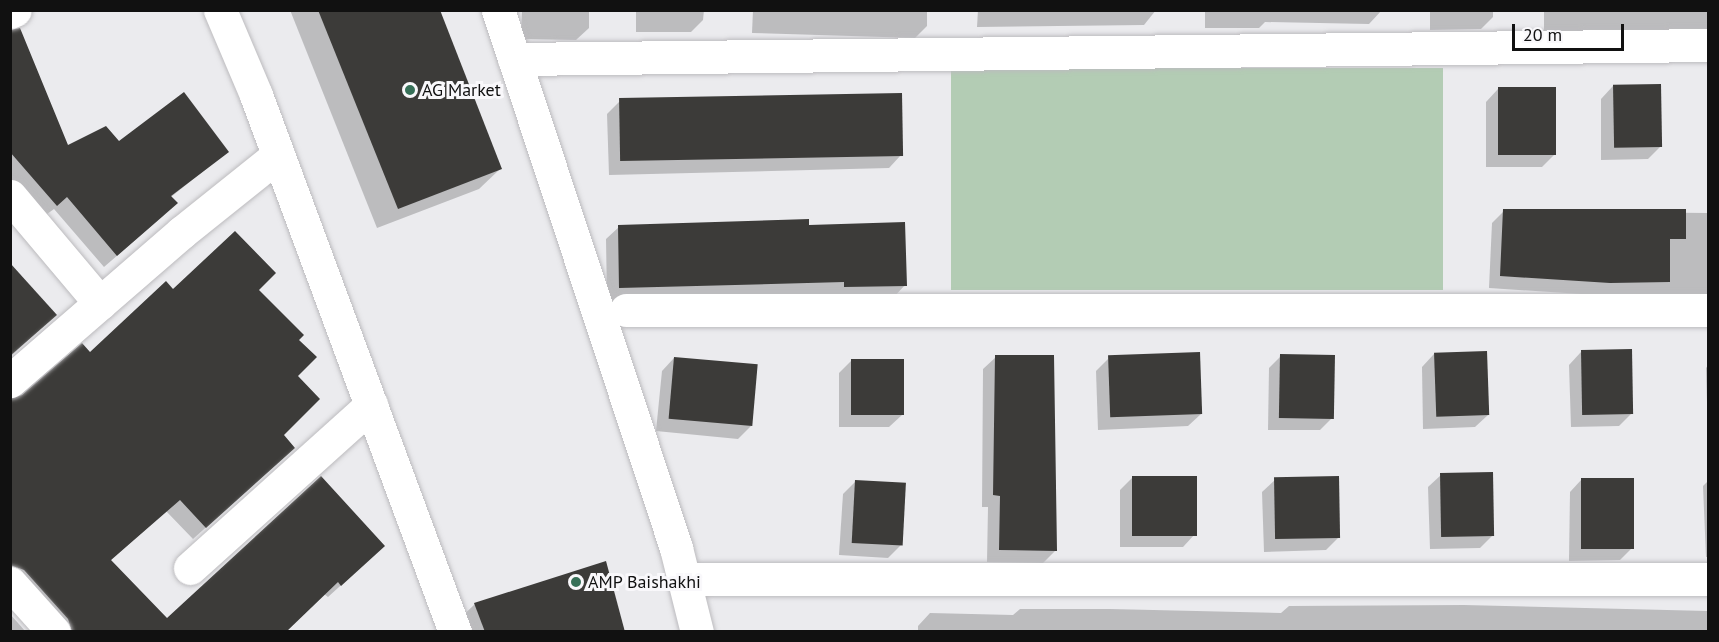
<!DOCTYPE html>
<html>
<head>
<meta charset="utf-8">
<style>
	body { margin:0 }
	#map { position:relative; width:1719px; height:642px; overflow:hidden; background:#ebebee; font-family:"PT Sans",sans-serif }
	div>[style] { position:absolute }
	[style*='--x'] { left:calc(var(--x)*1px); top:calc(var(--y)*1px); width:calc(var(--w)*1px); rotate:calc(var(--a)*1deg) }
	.green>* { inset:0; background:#b3ccb4; transform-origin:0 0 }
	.shadow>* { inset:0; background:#0003 }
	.building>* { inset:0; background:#3c3b39; transform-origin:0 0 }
	.roads { filter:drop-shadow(0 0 2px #bcbbbe) drop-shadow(0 0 2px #bcbbbe) }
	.minor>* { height:33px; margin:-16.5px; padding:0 16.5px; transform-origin:16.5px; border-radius:16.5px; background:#fff }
	.dots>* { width:16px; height:16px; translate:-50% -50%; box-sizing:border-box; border:3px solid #f9f8fb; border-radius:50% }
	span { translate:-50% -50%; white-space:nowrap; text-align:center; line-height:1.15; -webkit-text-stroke:6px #f9f8fb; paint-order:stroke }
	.poi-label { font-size:18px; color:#111 }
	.left { translate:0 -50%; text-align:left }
	.frame { position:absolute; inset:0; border:12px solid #111; pointer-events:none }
	.scale { position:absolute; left:1512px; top:24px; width:112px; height:27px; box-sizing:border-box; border:3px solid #111; border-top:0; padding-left:8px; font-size:18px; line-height:21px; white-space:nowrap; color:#111; -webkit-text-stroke:4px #f9f8fb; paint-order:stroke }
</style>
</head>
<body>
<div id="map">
	<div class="green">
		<div style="left:951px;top:68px;width:492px;height:222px"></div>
	</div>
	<div class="shadow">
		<div style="clip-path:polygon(290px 10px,438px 10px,500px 169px,479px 189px,377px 228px)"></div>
		<div style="clip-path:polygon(522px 10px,589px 10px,589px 28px,576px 40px,521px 39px)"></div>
		<div style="clip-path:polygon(636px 10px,704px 10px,703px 20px,691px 32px,636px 32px)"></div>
		<div style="clip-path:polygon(753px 10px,927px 10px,927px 26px,915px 38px,752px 33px)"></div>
		<div style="clip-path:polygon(978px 10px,1156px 10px,1144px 25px,977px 27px)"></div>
		<div style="clip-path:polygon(1205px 10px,1382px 10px,1369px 24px,1265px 22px,1259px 28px,1205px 28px)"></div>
		<div style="clip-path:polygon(1430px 10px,1493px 10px,1493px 17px,1481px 29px,1430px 30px)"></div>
		<div style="clip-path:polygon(1544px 10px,1708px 10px,1708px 29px,1544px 38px)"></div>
		<div style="clip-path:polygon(10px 55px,67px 147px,227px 152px,171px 197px,163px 216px,104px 267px,54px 209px,43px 217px,10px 179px)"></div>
		<div style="clip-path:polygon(1613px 86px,1660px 147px,1648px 159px,1601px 160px,1601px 99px)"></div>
		<div style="clip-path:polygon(1498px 89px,1555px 154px,1542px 167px,1486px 167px,1486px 102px)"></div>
		<div style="clip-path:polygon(620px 101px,901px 155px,889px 168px,609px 175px,607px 114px)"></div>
		<div style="clip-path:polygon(1504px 211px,1708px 213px,1708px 294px,1596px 295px,1489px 288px,1492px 223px)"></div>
		<div style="clip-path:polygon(808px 226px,905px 285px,893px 298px,832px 294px,607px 300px,606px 239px,619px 227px)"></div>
		<div style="clip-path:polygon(10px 263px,55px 315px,10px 357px)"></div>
		<div style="clip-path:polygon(257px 290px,297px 340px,296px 376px,282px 435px,281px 460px,193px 539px,166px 511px,110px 561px,167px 620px,371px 558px,328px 597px,324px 594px,285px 632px,52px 632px,10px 582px,10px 400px,82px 345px,90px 354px,173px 291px)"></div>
		<div style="clip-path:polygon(1581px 352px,1632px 413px,1619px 426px,1571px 427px,1569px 365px)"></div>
		<div style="clip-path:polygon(1434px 354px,1488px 415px,1475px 427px,1423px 429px,1422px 367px)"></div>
		<div style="clip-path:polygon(1281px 356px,1332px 418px,1320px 430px,1268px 430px,1269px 368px)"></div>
		<div style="clip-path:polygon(996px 357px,1052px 480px,1056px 480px,1055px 551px,1043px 563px,987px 562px,988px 507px,982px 507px,983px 369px)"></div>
		<div style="clip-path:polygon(674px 358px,751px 426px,738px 439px,656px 431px,662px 371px)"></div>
		<div style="clip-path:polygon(1109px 358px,1201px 414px,1188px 426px,1098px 430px,1096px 371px)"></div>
		<div style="clip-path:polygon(852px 360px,902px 415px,889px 427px,839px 427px,839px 373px)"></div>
		<div style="clip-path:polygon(1708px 365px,1708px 438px,1706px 368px)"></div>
		<div style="clip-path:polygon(1441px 475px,1492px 536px,1480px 548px,1430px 549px,1428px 487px)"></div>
		<div style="clip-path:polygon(1132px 478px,1195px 534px,1183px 547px,1120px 547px,1120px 490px)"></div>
		<div style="clip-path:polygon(1582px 479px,1632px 548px,1620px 560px,1569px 561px,1570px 492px)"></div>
		<div style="clip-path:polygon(1275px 480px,1338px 538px,1326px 550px,1264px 552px,1262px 492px)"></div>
		<div style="clip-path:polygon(1708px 481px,1708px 557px,1706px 557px,1703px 486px)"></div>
		<div style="clip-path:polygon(855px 482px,901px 545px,888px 558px,839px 555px,843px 494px)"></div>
		<div style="clip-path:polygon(475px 604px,623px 632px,457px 632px,454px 624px)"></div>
		<div style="clip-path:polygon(1464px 605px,1708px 611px,1708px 632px,918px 632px,918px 626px,930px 613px,1013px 615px,1020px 609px,1110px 609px,1281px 613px,1289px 606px)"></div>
		<div style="clip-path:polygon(10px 614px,26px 632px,10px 632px)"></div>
	</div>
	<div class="building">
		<div style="clip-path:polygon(318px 10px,440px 10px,502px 169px,398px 209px)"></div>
		<div style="clip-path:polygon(20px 28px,68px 145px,106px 126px,119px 141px,184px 92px,229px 152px,171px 196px,178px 203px,117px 256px,67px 197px,57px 206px,10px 152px,10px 30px)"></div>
		<div style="left:1661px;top:84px;width:63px;height:48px;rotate:89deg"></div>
		<div style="left:1556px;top:87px;width:68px;height:58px;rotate:90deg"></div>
		<div style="left:902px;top:93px;width:63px;height:283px;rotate:89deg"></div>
		<div style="clip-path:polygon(1503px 209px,1686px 209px,1686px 239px,1670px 239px,1670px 282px,1610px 283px,1500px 276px)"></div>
		<div style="clip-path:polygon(809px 219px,809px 225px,905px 222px,907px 286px,844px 287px,844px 282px,619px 288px,618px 225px)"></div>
		<div style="clip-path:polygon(235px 231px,276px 273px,259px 290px,304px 335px,299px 340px,317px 357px,298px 376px,320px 399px,284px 435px,295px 448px,206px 528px,180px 500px,111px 560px,167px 618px,321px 476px,385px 546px,341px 586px,338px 582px,286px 632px,72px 632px,68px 619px,24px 570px,10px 565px,10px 399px,22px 395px,82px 343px,90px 352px,166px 281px,173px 289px)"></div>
		<div style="clip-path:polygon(10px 263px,57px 315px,10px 356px)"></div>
		<div style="left:1632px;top:349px;width:65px;height:51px;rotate:89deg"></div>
		<div style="left:1487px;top:351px;width:64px;height:53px;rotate:88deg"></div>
		<div style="left:1200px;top:352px;width:62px;height:92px;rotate:88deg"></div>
		<div style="left:1280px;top:354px;width:55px;height:64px;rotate:1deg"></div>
		<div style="clip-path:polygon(995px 355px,1054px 355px,1057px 551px,999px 550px,1000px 496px,993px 495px)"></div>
		<div style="left:674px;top:357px;width:84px;height:62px;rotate:5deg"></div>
		<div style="left:851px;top:359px;width:53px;height:56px"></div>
		<div style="left:1493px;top:472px;width:64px;height:53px;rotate:89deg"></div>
		<div style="left:1132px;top:476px;width:65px;height:60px"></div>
		<div style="left:1339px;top:476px;width:62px;height:65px;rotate:89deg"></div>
		<div style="left:1581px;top:478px;width:53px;height:71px"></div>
		<div style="left:855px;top:480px;width:51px;height:63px;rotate:3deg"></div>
		<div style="clip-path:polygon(606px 561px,625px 632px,485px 632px,474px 603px)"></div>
	</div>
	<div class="roads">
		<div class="minor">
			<div style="--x:220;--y:10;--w:92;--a:67"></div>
			<div style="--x:256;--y:95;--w:573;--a:69.67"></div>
			<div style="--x:498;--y:10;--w:567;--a:71.69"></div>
			<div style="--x:676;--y:548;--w:87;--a:76"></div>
			<div style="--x:10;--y:12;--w:5;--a:-22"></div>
			<div style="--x:514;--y:59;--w:1194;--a:-0.67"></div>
			<div style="--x:10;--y:196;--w:140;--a:49.9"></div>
			<div style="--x:626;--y:310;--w:1082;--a:0"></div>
			<div style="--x:10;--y:381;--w:228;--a:-40.9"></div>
			<div style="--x:182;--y:232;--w:123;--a:-38.7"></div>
			<div style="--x:190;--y:568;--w:244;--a:-42"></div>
			<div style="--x:685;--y:579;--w:1023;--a:0"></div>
			<div style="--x:10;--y:583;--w:66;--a:48.1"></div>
		</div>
	</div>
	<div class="dots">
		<div style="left:410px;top:90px;background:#377058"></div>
		<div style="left:576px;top:582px;background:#377058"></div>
	</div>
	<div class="poi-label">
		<span class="left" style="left:422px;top:90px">AG Market</span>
		<span class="left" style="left:588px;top:582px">AMP Baishakhi</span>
	</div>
	<div class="frame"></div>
	<div class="scale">20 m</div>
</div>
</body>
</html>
